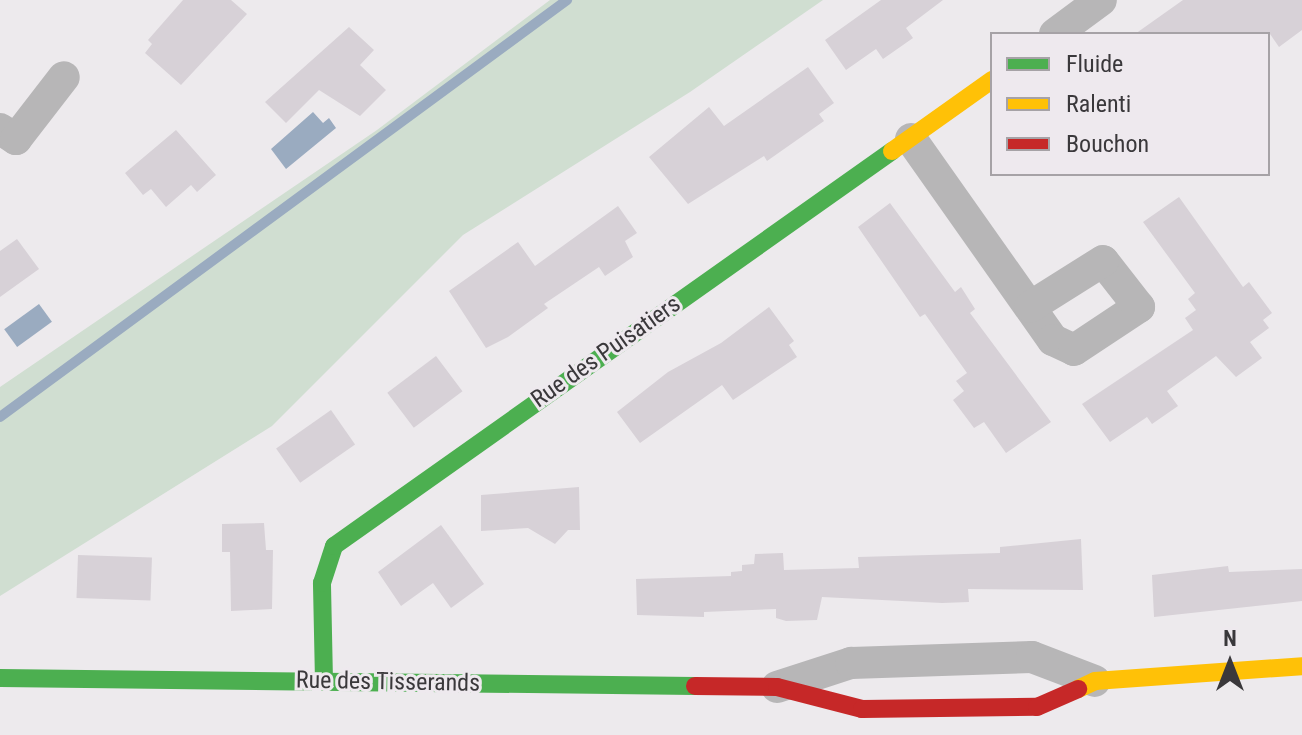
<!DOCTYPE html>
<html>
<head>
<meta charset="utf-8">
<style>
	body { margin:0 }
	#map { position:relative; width:1302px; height:735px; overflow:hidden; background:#edeaed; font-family:"Roboto Condensed",sans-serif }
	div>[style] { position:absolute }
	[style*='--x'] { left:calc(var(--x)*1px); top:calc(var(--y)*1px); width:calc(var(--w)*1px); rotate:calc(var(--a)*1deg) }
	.green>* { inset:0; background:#d0ded1 }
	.water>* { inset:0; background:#9aabc0; transform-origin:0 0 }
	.stream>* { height:10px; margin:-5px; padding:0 5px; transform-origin:5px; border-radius:5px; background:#9aabc0 }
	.building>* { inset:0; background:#d7d1d7; transform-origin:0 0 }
	.street>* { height:32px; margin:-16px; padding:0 16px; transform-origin:16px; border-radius:16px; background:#b7b6b7 }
	.fast>* { height:18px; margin:-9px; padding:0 9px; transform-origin:9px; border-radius:9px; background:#4caf50 }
	.slow>* { height:18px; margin:-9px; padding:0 9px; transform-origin:9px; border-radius:9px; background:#ffc107 }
	.jam>* { height:18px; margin:-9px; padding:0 9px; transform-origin:9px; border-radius:9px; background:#c62828 }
	span { translate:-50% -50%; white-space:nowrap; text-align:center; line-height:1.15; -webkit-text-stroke:6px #eee9ee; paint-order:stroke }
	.street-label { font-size:24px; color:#3a383b }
	.legend { position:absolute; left:990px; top:32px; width:280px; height:144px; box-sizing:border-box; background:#eee9ee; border:2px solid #a6a2a6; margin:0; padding:10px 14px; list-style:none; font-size:24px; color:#3a383b }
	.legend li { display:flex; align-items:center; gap:16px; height:40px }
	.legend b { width:40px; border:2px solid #a6a2a6 }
	.north { position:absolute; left:1190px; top:623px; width:80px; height:80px; -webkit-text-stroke:6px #eee9ee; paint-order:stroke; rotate:0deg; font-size:22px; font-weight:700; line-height:32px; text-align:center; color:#3a383b }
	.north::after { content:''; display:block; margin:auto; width:28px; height:36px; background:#3a383b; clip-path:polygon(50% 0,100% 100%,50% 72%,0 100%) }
</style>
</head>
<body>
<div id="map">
	<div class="green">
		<div style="clip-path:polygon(550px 0,823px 0,690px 92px,463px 235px,272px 426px,0 596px,0 387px,377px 130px)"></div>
	</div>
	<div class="water">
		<div style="clip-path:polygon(313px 112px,323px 123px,329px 118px,336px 128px,286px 169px,271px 149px)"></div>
		<div style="left:39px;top:304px;width:22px;height:43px;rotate:54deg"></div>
	</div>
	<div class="stream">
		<div style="--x:0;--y:417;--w:704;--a:-36.33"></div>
	</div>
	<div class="building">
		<div style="clip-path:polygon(183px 0,231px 0,247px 14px,181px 85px,145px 53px,152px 44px,148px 40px)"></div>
		<div style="clip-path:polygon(881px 0,943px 0,906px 28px,913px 38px,883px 59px,876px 49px,846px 70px,825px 40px)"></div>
		<div style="clip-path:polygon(1183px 0,1302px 0,1302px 30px,1279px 47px,1270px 34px,1135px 34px)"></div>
		<div style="clip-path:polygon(349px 27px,374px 50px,360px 65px,386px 90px,360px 116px,319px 90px,286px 123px,265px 102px)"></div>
		<div style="clip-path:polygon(808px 67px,834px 103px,819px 114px,824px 121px,767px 161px,764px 156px,688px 204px,649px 157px,709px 107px,724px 126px)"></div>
		<div style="clip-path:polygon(176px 130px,216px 175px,197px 192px,191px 185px,166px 207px,151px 189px,143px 195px,125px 173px)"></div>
		<div style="clip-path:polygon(1179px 197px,1243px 287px,1249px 282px,1272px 313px,1263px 320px,1269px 328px,1250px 342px,1262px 358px,1236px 377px,1216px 356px,1167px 391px,1178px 406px,1152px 424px,1147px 417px,1110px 442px,1082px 404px,1193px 330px,1185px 318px,1196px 310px,1188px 299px,1195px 293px,1143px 222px)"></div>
		<div style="clip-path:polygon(890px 203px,955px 292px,961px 287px,975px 309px,970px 313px,1051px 422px,1006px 453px,984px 422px,974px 428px,953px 400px,964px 391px,956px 381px,967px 373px,925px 314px,920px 317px,858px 227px)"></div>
		<div style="clip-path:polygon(618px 206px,637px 233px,625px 241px,633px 257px,605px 276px,599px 267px,544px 304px,548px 308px,508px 337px,486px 348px,449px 291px,518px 242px,535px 266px)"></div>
		<div style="clip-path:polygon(17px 239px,39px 269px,0 297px,0 251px)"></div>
		<div style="clip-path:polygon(769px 307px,794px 341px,789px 345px,797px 357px,733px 400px,722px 385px,640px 443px,617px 412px,668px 372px,721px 343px)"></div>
		<div style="left:436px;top:356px;width:44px;height:61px;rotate:53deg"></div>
		<div style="left:331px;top:410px;width:42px;height:67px;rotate:55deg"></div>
		<div style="clip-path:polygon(579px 487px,580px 530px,568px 530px,555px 544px,528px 528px,481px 531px,481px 495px)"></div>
		<div style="clip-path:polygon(264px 523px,266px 550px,273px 550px,272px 609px,231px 611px,230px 552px,222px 552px,222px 524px)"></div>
		<div style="clip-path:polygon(441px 525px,484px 584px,451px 608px,433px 583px,401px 606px,378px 572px)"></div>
		<div style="clip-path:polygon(1081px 539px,1083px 590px,968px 589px,969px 602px,942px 603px,822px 597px,817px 620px,786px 621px,776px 618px,776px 609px,704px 612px,704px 617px,637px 615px,636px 579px,731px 576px,731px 572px,742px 571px,742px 565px,754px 564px,755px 554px,783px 553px,784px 570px,859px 568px,858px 557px,1000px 553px,1000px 547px)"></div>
		<div style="left:78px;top:555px;width:74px;height:43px;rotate:2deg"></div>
		<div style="clip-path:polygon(1228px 566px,1229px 572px,1302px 569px,1302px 601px,1154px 617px,1152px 575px)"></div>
	</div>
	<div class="street">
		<div style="--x:1055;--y:34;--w:57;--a:-36.5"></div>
		<div style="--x:0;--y:129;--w:19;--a:32"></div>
		<div style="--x:16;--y:139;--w:78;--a:-52.3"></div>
		<div style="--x:911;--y:139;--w:246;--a:54.8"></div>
		<div style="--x:1053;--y:340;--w:23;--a:25"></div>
		<div style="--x:1074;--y:350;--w:78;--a:-33.5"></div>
		<div style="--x:1139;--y:307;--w:58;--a:-128"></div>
		<div style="--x:1103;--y:261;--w:86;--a:147.8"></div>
		<div style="--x:777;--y:687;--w:78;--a:-18"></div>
		<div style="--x:851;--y:663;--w:181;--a:-1.9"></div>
		<div style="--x:1032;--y:657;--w:67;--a:20.9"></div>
	</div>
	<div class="fast">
		<div style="--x:0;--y:678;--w:695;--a:0.66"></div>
		<div style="--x:324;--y:681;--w:98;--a:-91.2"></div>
		<div style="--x:322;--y:583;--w:39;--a:-72"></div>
		<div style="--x:334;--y:546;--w:684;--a:-35.29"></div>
	</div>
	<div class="slow">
		<div style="--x:892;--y:151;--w:123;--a:-35.4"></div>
		<div style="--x:1078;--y:689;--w:19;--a:-25"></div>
		<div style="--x:1095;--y:681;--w:208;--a:-4.1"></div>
	</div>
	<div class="jam">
		<div style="--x:695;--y:686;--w:82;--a:0.7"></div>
		<div style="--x:777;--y:687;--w:88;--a:14.5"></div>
		<div style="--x:862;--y:709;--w:175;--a:-0.7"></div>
		<div style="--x:1037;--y:707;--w:45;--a:-23.7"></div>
	</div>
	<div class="street-label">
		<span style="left:606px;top:352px;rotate:-35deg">Rue des Puisatiers</span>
		<span style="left:388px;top:682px;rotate:1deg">Rue des Tisserands</span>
	</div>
	<ul class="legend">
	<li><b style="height:10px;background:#4caf50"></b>Fluide</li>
	<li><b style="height:10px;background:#ffc107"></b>Ralenti</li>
	<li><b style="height:10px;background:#c62828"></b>Bouchon</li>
	</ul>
	<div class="north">N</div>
</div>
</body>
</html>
